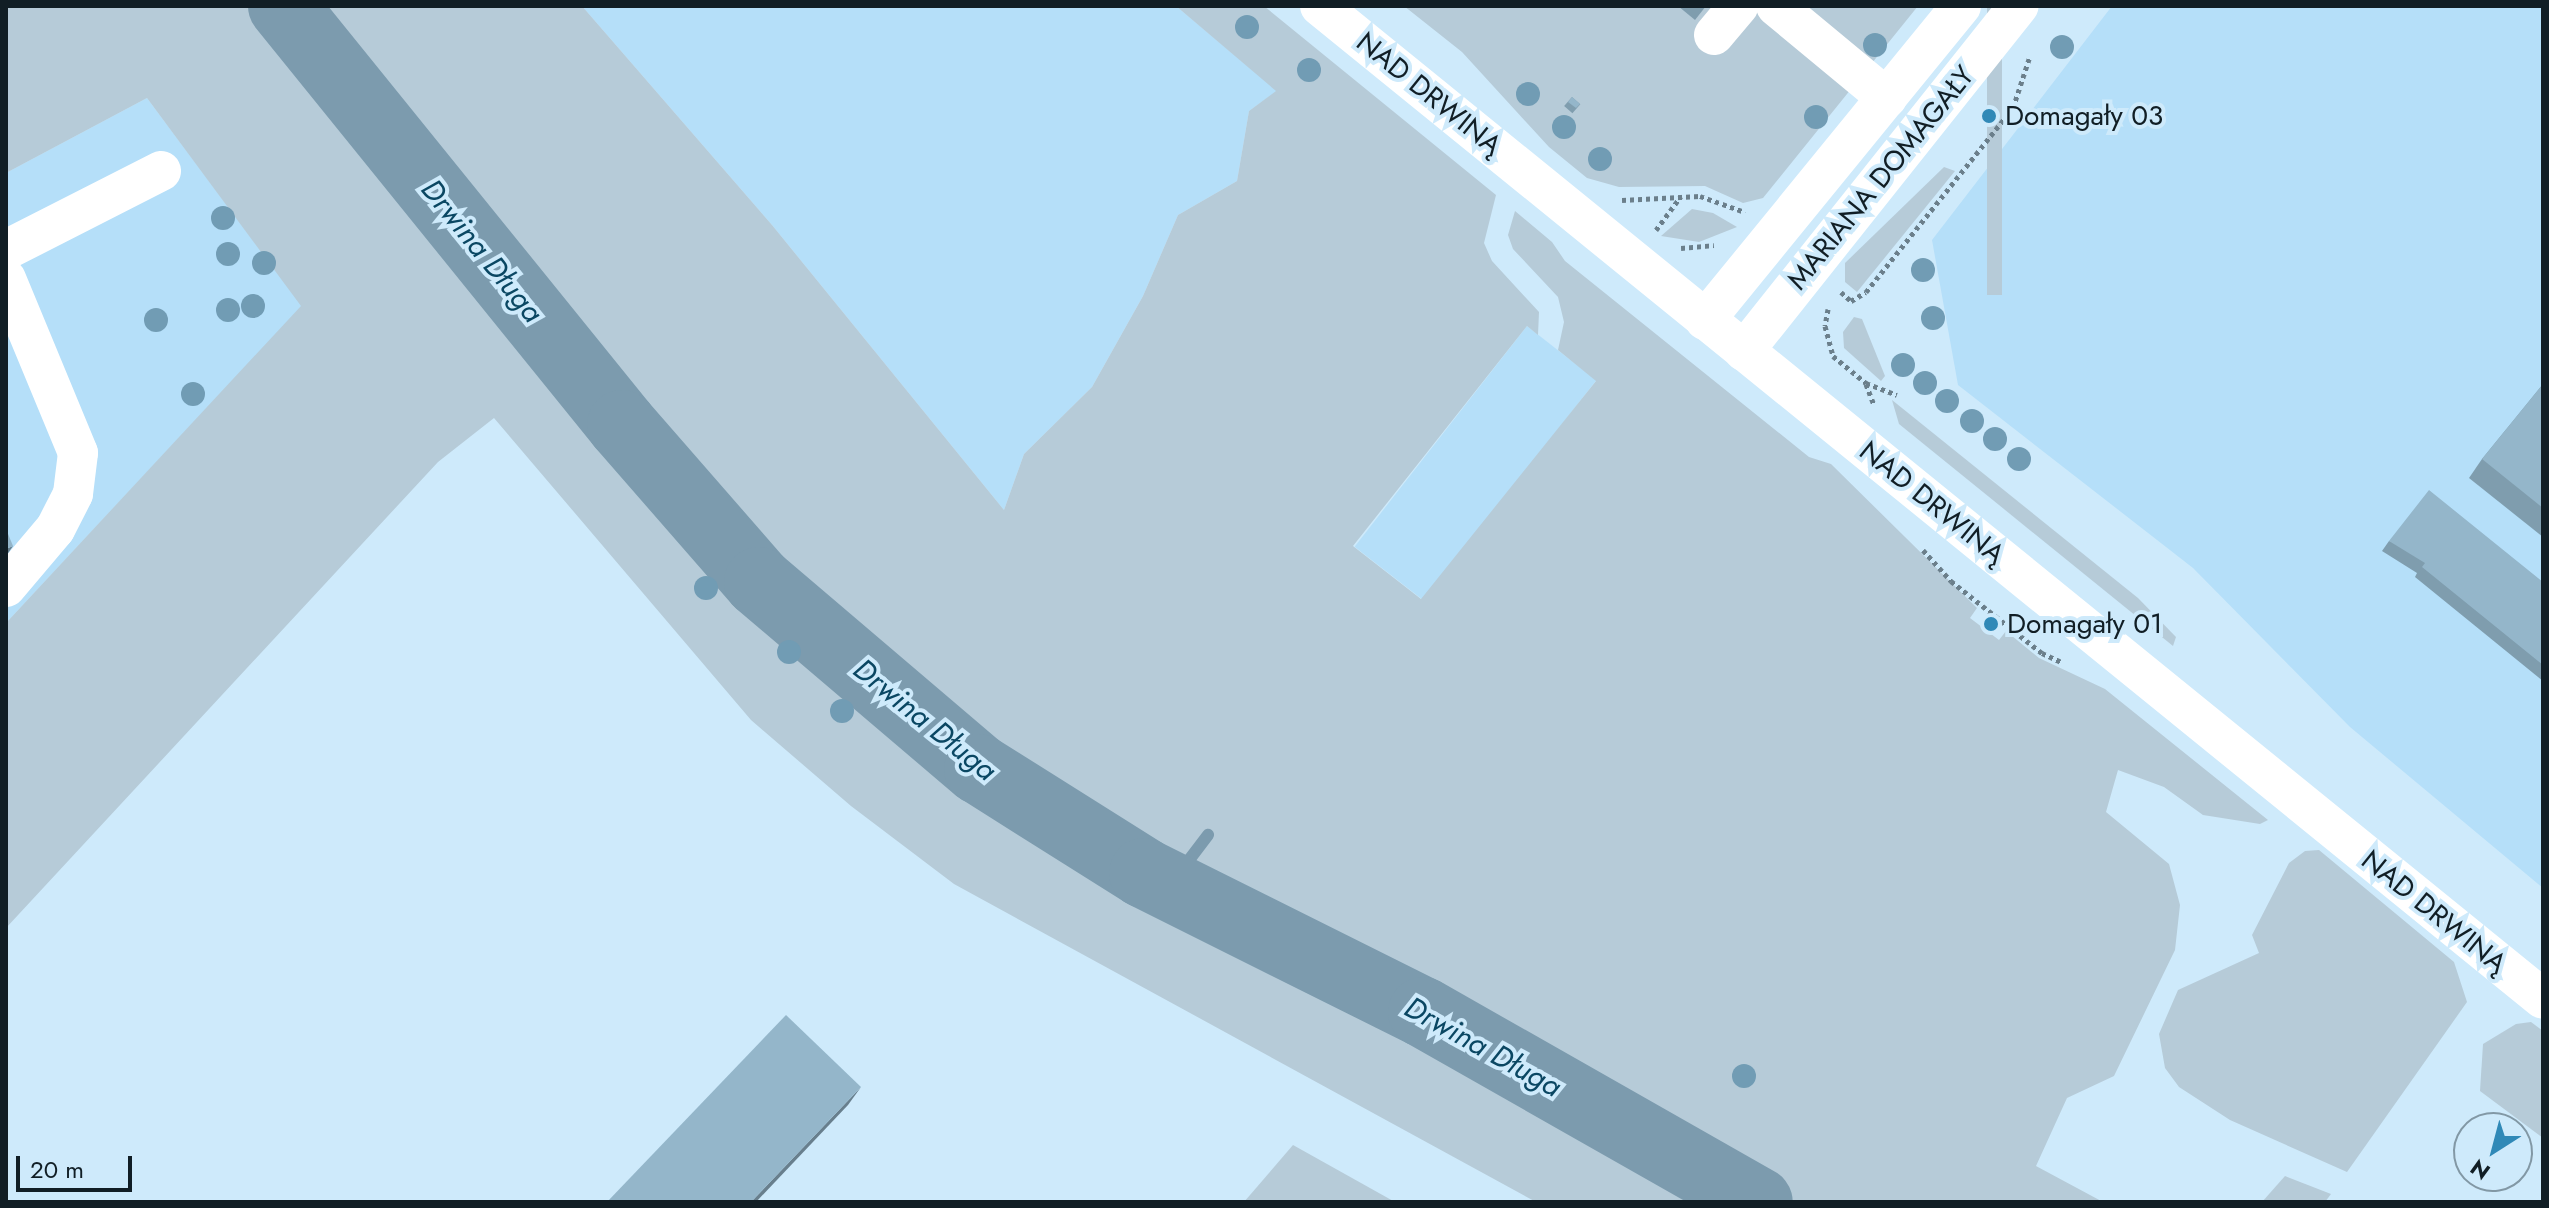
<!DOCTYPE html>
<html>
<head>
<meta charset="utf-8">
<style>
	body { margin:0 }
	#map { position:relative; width:2549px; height:1208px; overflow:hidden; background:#ceeafb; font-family:Jost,sans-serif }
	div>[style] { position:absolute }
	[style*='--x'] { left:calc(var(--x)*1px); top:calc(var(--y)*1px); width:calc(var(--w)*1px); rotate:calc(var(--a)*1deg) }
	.built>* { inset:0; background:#b5dff9; transform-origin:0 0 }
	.green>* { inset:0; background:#b6cbd8; transform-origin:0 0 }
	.stream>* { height:12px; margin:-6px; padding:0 6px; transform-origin:6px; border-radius:6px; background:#7c9bae }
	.river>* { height:70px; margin:-35px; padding:0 35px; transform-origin:35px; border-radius:35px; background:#7c9bae }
	.path>* { height:5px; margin-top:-2.5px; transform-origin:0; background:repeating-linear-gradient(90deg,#6b7f8b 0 4px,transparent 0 8px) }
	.minor>* { height:40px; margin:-20px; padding:0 20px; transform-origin:20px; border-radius:20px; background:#fff }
	.trees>* { width:24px; height:24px; margin:-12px; border-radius:50%; background:#719cb4 }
	.wall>* { inset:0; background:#7f9dae; transform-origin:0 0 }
	.shaded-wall>* { inset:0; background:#687f8d }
	.building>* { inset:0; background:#94b6ca }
	.dots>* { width:22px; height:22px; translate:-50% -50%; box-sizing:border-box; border:4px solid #ceeafb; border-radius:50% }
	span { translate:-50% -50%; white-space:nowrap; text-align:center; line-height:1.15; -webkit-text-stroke:8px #ceeafb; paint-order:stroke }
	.street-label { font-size:28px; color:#111e25 }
	.poi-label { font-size:28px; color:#111e25 }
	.left { translate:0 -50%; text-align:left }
	.water-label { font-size:30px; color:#0a4763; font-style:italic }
	.frame { position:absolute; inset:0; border:8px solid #111e25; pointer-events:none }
	.north { position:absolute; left:2453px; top:1112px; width:80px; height:80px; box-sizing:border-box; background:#ceeafb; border:2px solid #8298a5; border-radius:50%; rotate:216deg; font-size:22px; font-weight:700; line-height:32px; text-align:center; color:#111e25 }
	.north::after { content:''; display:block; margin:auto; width:28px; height:36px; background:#3089b7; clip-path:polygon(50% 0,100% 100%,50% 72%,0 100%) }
	.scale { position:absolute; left:16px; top:1156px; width:116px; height:36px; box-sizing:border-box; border:4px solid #111e25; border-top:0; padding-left:10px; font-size:24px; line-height:28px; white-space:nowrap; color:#111e25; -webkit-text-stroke:6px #ceeafb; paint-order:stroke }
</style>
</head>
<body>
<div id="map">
	<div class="built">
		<div style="clip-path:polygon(582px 6px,1176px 6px,1277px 91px,1249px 111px,1237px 181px,1178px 215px,1143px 296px,1092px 387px,1024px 454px,1004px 510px,772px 225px)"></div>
		<div style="clip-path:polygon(2112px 6px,2543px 6px,2543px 888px,2350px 727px,2193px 568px,1958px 385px,1932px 240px)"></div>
		<div style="clip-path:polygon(147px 98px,302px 306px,6px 623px,6px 173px)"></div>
		<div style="left:1527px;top:326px;width:88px;height:280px;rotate:38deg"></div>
	</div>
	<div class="green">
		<div style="clip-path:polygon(6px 6px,582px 6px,772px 225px,1004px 510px,1024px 454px,1092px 387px,1143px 296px,1178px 215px,1237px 181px,1249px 111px,1276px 91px,1176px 6px,1264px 6px,1496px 195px,1484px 243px,1492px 261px,1539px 312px,1538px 335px,1527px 326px,1353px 546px,1421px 599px,1596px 381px,1558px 350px,1564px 322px,1558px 297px,1513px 249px,1508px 235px,1515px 211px,1552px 242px,1565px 261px,1809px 457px,1831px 464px,1977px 608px,1970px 618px,1999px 640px,2006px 631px,2039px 658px,2105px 689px,2268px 820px,2260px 824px,2203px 815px,2164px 787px,2118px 770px,2106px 812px,2169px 864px,2180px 905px,2175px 950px,2114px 1076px,2067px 1098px,2036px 1166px,2103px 1202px,1536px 1202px,954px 884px,851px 806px,751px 720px,494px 418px,438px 462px,6px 928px,6px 623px,301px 306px,147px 98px,6px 173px)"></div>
		<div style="clip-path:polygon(1404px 6px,1918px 6px,1763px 198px,1743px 203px,1705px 186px,1619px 187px,1587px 178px,1549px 147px,1462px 52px)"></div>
		<div style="left:1987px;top:6px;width:15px;height:289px"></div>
		<div style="clip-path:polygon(1944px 167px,1955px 171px,1857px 292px,1845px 282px,1845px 263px)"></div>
		<div style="clip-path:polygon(1692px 209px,1713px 213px,1737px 227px,1699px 242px,1661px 236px)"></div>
		<div style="clip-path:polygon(1854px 317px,1862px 319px,1885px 376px,1881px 381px,1844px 348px,1843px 332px)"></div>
		<div style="clip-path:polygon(1892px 400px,2138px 598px,2176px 637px,2173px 646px,1899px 424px)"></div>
		<div style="clip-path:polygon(2319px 850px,2454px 962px,2467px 1002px,2347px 1172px,2230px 1120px,2179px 1087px,2165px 1068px,2159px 1034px,2178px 990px,2259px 953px,2252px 935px,2289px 863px,2305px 851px)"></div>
		<div style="clip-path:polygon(2531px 1022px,2543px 1031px,2543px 1138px,2480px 1091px,2483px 1044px,2516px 1024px)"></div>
		<div style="clip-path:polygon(1293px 1145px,1395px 1202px,1244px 1202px)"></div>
		<div style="clip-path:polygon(2285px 1176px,2331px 1194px,2325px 1202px,2262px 1202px)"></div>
	</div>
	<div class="stream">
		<div style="--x:1170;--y:885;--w:63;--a:-52.8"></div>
	</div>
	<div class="river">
		<div style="--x:283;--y:6;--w:539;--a:51.02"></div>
		<div style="--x:622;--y:425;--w:208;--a:48.9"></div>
		<div style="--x:759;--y:582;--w:289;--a:40.4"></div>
		<div style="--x:979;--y:769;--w:195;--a:32.2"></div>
		<div style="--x:1144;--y:873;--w:312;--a:26.5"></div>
		<div style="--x:1423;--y:1012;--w:385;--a:29.6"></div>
	</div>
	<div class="path">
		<div style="--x:1622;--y:200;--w:78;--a:-2.9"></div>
		<div style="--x:1700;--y:196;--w:48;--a:19.6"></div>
		<div style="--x:1656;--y:230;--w:42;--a:-53.7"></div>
		<div style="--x:1681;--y:248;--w:33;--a:-5"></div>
		<div style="--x:1841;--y:292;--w:13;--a:42"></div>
		<div style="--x:1851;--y:301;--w:17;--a:-31"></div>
		<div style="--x:1866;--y:292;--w:236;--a:-51.4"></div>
		<div style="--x:2013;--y:108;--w:52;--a:-71.9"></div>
		<div style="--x:1828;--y:309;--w:17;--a:100"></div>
		<div style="--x:1825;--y:326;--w:31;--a:75"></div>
		<div style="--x:1833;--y:356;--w:43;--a:39.3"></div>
		<div style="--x:1866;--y:383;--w:33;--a:21"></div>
		<div style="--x:1866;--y:384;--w:22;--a:69"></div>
		<div style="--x:1923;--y:550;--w:42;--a:47.9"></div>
		<div style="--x:1951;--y:581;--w:116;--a:38.4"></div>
		<div style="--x:2042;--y:653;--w:21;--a:25"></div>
	</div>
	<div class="minor">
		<div style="--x:1320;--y:6;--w:1575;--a:39.07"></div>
		<div style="--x:1776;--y:6;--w:144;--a:39.7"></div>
		<div style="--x:1714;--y:35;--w:38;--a:-50"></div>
		<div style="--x:6;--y:250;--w:174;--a:-27"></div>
		<div style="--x:6;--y:279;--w:188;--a:67.5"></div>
		<div style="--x:78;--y:453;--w:41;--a:97"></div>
		<div style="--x:73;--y:494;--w:39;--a:117"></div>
		<div style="--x:55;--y:529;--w:76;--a:130.2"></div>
		<div style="--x:1705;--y:320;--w:405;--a:-50.8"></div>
		<div style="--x:1744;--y:351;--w:441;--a:-51.5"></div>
	</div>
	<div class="trees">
		<div style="left:1247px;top:27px"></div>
		<div style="left:1875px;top:45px"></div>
		<div style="left:2062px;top:47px"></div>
		<div style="left:1309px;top:70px"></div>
		<div style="left:1528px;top:94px"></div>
		<div style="left:1816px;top:117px"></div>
		<div style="left:1564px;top:127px"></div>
		<div style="left:1600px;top:159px"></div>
		<div style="left:223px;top:218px"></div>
		<div style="left:228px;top:254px"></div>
		<div style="left:264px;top:263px"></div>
		<div style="left:1923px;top:270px"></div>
		<div style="left:253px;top:306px"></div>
		<div style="left:228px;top:310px"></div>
		<div style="left:1933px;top:318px"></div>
		<div style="left:156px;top:320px"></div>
		<div style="left:1903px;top:365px"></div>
		<div style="left:1925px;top:383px"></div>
		<div style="left:193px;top:394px"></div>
		<div style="left:1947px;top:401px"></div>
		<div style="left:1972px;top:421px"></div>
		<div style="left:1995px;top:439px"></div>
		<div style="left:2019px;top:459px"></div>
		<div style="left:706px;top:588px"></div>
		<div style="left:789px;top:652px"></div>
		<div style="left:842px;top:711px"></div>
		<div style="left:1744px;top:1076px"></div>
	</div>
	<div class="wall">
		<div style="clip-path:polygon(1678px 6px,1706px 6px,1695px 20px)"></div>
		<div style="left:1572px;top:97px;width:11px;height:12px;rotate:41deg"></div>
		<div style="clip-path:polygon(2543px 384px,2543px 537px,2469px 478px,2482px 459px)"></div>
		<div style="clip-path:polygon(2389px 541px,2543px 582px,2543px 681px,2415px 577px,2417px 573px,2382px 551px)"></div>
	</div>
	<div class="shaded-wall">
		<div style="clip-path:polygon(13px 546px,6px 556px,6px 549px)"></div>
		<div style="clip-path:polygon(861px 1087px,848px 1105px,756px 1202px,751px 1202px)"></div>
	</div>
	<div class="building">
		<div style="clip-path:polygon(1572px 97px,1580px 104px,1576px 108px,1568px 102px)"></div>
		<div style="clip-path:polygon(2543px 384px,2543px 508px,2482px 459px)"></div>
		<div style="clip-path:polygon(2429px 490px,2543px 582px,2543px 665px,2422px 567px,2425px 563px,2389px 541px)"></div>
		<div style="clip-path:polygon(6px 529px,13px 546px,6px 549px)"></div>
		<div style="clip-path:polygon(786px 1015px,861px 1087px,751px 1202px,607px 1202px)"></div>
	</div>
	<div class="dots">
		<div style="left:1989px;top:116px;background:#3089b7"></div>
		<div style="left:1991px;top:624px;background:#3089b7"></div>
	</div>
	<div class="street-label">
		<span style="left:1429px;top:94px;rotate:39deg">NAD DRWINĄ</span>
		<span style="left:1881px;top:178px;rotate:-51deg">MARIANA DOMAGAŁY</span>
		<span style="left:1932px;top:503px;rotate:39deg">NAD DRWINĄ</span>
		<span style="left:2434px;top:912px;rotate:39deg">NAD DRWINĄ</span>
	</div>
	<div class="poi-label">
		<span class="left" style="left:2005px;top:116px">Domagały 03</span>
		<span class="left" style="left:2007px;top:624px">Domagały 01</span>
	</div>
	<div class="water-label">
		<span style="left:482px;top:251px;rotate:51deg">Drwina Długa</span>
		<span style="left:925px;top:720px;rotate:39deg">Drwina Długa</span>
		<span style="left:1483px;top:1047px;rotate:29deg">Drwina Długa</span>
	</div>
	<div class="frame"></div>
	<div class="north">N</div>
	<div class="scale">20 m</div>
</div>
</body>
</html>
